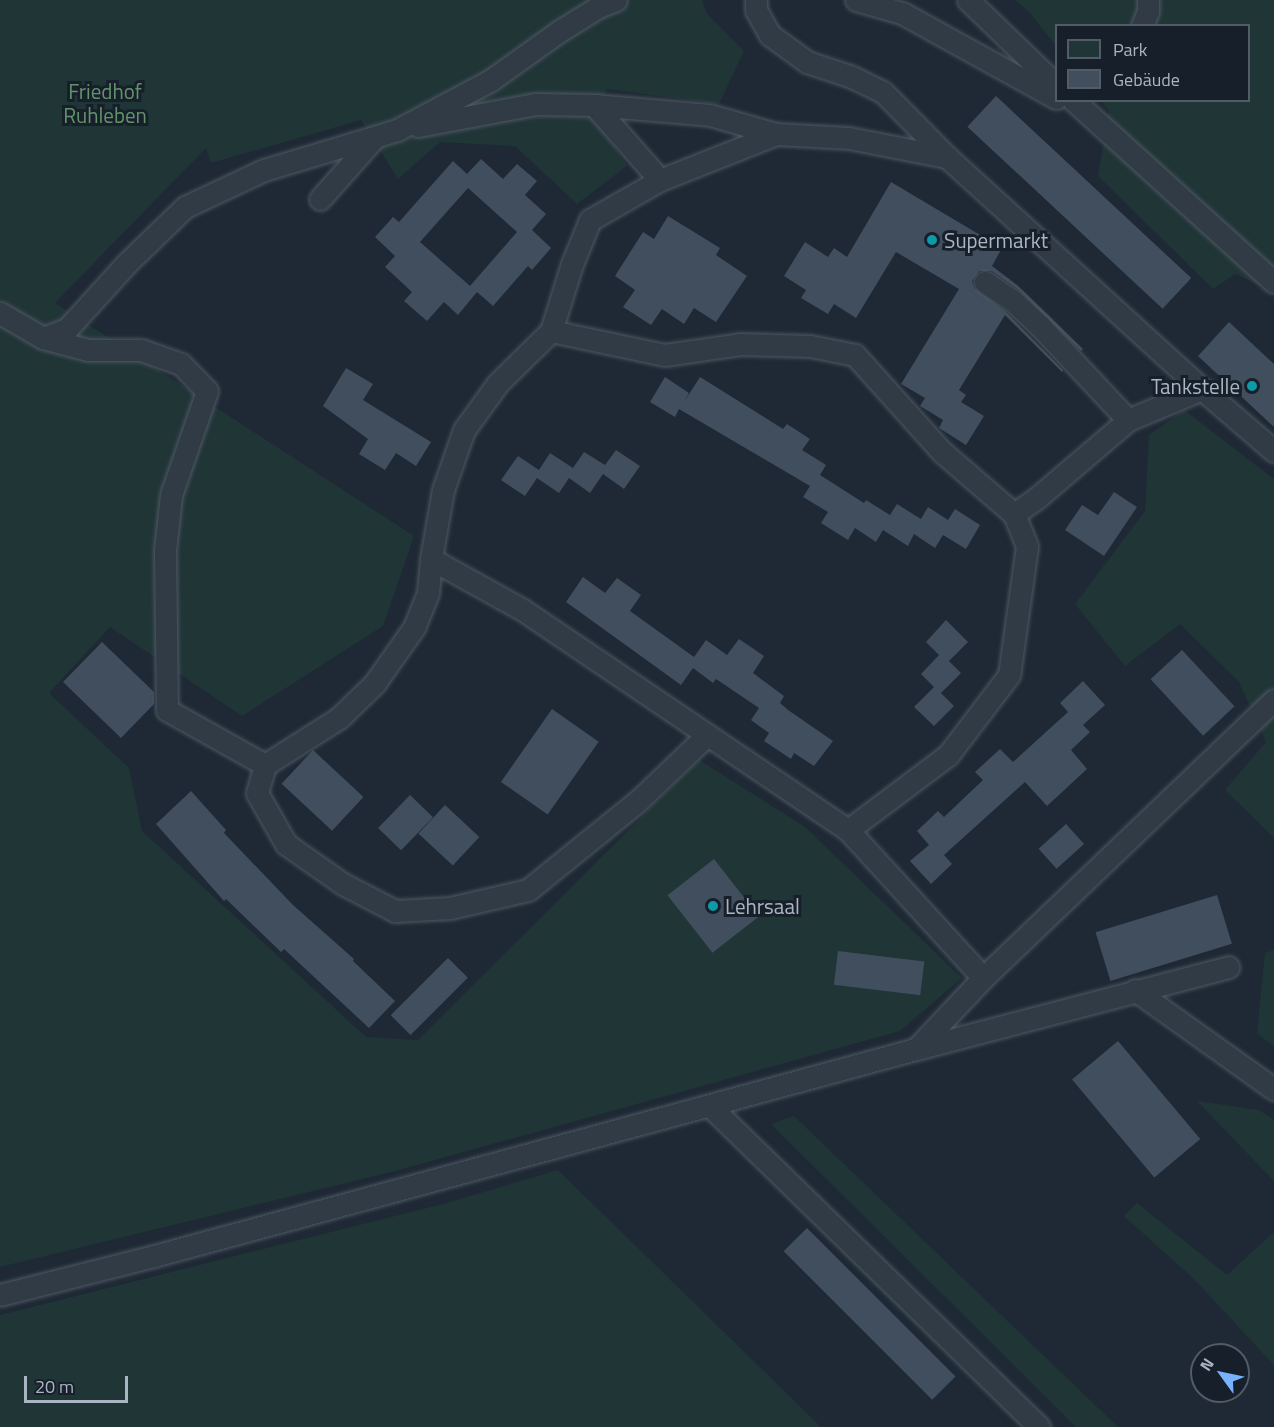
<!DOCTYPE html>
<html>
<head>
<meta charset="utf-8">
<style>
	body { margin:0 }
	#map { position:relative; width:1274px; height:1427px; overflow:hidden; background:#1e2935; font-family:"Titillium Web",sans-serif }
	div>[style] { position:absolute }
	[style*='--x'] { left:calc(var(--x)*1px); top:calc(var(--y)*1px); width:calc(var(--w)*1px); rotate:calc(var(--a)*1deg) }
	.green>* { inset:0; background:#203536 }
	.building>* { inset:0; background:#404e5d; transform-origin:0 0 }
	.roads { filter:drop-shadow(0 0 2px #4e5864) drop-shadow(0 0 2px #4e5864) }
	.lane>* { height:21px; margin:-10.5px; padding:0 10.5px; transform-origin:10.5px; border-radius:10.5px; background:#313b46 }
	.dots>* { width:16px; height:16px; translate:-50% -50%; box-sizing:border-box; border:3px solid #17202a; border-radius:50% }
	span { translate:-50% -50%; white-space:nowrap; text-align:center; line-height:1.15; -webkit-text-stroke:6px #17202a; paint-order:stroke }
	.park-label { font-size:21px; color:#62946b }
	.poi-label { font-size:21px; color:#aab5c4 }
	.left { translate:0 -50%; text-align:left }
	.right { translate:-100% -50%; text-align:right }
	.legend { position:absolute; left:1055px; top:24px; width:195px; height:78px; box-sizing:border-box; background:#17202a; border:2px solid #525c68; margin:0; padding:8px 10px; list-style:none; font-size:18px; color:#aab5c4 }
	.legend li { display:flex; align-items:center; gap:12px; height:30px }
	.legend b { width:30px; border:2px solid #525c68 }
	.north { position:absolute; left:1190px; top:1343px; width:60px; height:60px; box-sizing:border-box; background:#17202a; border:2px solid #525c68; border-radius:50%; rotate:303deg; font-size:16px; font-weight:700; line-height:24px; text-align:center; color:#aab5c4 }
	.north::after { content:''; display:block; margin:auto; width:21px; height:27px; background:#77b2fc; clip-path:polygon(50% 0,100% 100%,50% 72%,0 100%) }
	.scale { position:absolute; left:24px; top:1376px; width:104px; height:27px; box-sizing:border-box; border:3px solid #aab5c4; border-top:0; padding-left:8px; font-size:18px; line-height:21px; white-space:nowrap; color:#aab5c4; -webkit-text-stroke:4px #17202a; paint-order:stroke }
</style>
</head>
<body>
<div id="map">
	<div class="green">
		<div style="clip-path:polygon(0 0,702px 0,707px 14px,744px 51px,719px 104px,607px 89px,594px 117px,627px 166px,577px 204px,515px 146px,440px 142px,398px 179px,361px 120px,211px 163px,206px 148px,55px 303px,414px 536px,383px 626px,242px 716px,110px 627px,49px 693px,129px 768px,142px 831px,366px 1037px,418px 1040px,699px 760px,805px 827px,962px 978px,900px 1031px,395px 1171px,0 1267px)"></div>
		<div style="clip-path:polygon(1015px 0,1274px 0,1274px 291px,1235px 274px,1213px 289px,1098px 176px,1109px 111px,1101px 101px,1248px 100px,1248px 26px,1056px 26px,1056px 46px,1030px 13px)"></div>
		<div style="clip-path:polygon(1184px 410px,1274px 479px,1274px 838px,1225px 790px,1266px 742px,1239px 682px,1180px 624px,1125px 666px,1075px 604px,1145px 511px,1149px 435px)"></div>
		<div style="clip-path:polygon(1274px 950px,1274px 1046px,1257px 1034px,1265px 953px)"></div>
		<div style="clip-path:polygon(1197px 1101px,1259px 1110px,1274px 1120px,1274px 1181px)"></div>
		<div style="clip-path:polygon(794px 1116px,1118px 1427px,1076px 1427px,771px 1124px)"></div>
		<div style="clip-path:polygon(558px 1170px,821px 1427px,0 1427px,0 1315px,447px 1203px)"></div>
		<div style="clip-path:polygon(1137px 1203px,1227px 1275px,1274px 1232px,1274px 1365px,1193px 1278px,1124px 1216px)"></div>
	</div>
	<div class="building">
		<div style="left:996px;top:96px;width:267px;height:42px;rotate:43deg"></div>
		<div style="clip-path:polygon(evenodd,481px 159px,503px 179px,517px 164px,537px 181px,525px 195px,546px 214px,532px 230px,551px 248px,532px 270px,528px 266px,493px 306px,477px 292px,458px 315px,444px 302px,427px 321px,404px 301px,412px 292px,385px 267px,395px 256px,375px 237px,393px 217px,399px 222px,453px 161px,467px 174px,481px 159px,468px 188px,517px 232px,470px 286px,420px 242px,468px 188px)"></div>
		<div style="clip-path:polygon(891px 182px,1002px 248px,992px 266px,1017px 285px,1083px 349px,1081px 351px,1019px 290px,992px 271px,979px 271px,972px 281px,974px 288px,1004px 310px,1063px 370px,1062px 372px,1005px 315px,959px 390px,966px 395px,961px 402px,984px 416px,966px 445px,939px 428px,943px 420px,920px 406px,925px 398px,901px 384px,959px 289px,896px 252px,856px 318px,834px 304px,828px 314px,801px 298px,806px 290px,784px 276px,805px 242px,828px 257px,834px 248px,847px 257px)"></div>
		<div style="clip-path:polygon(668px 216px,720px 248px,716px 255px,747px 276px,716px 322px,694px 308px,684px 324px,662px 309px,651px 325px,623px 307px,635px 290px,615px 276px,643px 232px,654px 239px)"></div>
		<div style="clip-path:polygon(1229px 322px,1274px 364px,1274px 427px,1198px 356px)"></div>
		<div style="clip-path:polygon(346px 368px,373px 384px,363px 400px,431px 442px,416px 466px,396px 453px,385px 470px,359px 454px,368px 439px,323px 406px)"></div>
		<div style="clip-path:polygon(665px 377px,689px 393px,684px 402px,700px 377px,783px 429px,787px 424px,810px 439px,802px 450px,826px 465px,820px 475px,864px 503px,866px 500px,890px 515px,897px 504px,921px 519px,928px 507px,948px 520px,955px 509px,980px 525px,966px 549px,943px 535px,935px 548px,914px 534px,908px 546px,883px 530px,876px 542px,855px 528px,848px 540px,821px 523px,828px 512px,803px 497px,810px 486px,679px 409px,675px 417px,650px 402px)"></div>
		<div style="clip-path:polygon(616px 450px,640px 466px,624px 489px,603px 474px,590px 493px,569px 478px,559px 493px,537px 478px,525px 496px,501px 480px,518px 456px,539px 470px,550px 453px,573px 468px,584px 452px,605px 465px)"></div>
		<div style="clip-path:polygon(1114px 492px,1137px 507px,1104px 556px,1065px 530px,1082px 505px,1098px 515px)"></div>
		<div style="clip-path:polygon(583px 577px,605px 593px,617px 578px,641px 595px,630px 611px,694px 657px,706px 640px,727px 655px,739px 639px,764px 656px,753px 673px,784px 696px,780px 703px,788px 710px,833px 741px,814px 766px,794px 753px,791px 759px,764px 741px,769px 733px,751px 720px,759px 708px,716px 679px,713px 683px,693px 668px,681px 685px,566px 602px)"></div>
		<div style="clip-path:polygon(946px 620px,968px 642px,949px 661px,961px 673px,941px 693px,954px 706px,934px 726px,914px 707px,934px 687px,921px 674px,939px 655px,926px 642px)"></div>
		<div style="clip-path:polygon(102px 642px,154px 692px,154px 704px,121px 738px,63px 682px)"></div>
		<div style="left:1182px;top:650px;width:77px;height:43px;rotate:47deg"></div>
		<div style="clip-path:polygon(1083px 681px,1105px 705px,1083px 725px,1090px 732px,1071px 750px,1087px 769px,1047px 806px,1025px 782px,944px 855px,952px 864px,931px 884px,910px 861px,929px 845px,917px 831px,938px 811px,944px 817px,983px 780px,975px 772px,1000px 749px,1013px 762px,1068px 712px,1060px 703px)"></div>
		<div style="left:552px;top:709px;width:57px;height:89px;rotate:35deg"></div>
		<div style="left:313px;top:750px;width:69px;height:46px;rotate:43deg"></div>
		<div style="clip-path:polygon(191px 791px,226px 830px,224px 833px,293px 905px,354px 959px,353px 961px,395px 1001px,369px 1028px,284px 949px,281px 952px,226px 899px,224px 901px,156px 824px)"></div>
		<div style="left:410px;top:795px;width:32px;height:46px;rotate:44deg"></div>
		<div style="left:445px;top:805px;width:47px;height:39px;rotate:43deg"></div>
		<div style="left:1066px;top:824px;width:27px;height:37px;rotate:48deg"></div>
		<div style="left:714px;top:859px;width:73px;height:59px;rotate:52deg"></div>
		<div style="left:1217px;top:895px;width:51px;height:127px;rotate:73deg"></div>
		<div style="left:838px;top:951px;width:87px;height:34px;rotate:7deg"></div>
		<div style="left:448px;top:958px;width:28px;height:81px;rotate:45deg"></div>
		<div style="left:1118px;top:1041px;width:128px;height:60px;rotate:50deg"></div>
		<div style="left:807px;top:1228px;width:210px;height:33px;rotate:45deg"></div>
	</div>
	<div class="roads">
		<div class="lane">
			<div style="--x:756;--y:0;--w:10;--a:90"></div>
			<div style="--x:756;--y:10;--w:29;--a:61"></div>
			<div style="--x:770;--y:35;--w:46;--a:36.1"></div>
			<div style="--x:807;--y:62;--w:47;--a:18.4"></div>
			<div style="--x:852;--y:77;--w:34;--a:26"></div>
			<div style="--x:883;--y:92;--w:91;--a:45.4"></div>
			<div style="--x:947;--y:157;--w:345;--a:42.3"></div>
			<div style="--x:856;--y:0;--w:48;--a:15.8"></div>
			<div style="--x:902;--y:13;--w:176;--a:28.9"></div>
			<div style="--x:968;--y:0;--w:122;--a:44"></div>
			<div style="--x:1142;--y:26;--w:16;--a:-68"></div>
			<div style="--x:1148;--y:11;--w:11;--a:-90"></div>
			<div style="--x:1073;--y:100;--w:271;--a:42.2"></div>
			<div style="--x:594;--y:105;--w:100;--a:48.7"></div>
			<div style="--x:660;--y:180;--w:125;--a:-21.6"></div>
			<div style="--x:418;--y:126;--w:120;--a:-10.6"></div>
			<div style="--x:536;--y:104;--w:58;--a:1"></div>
			<div style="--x:594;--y:105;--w:116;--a:4.9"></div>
			<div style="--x:710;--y:115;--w:69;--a:16.1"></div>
			<div style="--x:776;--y:134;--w:73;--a:3.1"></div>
			<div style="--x:849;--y:138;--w:100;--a:11"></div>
			<div style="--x:660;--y:180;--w:81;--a:150.3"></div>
			<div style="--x:590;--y:220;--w:48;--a:112.2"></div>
			<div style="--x:572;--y:264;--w:70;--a:107.4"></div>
			<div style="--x:551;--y:331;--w:116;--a:11.9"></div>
			<div style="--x:665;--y:355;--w:76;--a:-8.3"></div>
			<div style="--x:740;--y:344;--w:70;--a:1.6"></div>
			<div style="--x:810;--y:346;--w:46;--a:11.3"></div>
			<div style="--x:855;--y:355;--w:129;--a:48.1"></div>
			<div style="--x:941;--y:451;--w:96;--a:40.8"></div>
			<div style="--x:1014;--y:514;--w:35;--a:68"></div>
			<div style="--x:1027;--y:546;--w:130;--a:97.9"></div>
			<div style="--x:1009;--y:675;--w:101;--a:127.3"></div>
			<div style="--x:948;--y:755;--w:125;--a:143.1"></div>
			<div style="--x:320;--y:199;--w:81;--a:-48.5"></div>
			<div style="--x:985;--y:282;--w:32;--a:34"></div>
			<div style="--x:1012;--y:300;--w:37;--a:43"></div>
			<div style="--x:1039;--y:325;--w:130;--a:46.9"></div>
			<div style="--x:0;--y:313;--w:50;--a:30.2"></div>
			<div style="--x:43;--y:338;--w:26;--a:-21"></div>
			<div style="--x:67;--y:329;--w:89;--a:-47.7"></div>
			<div style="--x:127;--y:263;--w:81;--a:-44"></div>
			<div style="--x:185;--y:207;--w:87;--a:-25.1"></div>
			<div style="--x:264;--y:170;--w:139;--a:-16.7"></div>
			<div style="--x:397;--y:130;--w:106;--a:-28"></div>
			<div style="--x:491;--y:80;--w:82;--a:-35.6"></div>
			<div style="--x:558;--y:32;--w:47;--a:-32"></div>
			<div style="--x:598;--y:7;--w:19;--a:-21"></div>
			<div style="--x:551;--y:331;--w:74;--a:135.5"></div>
			<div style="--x:498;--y:383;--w:58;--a:125.9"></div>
			<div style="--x:464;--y:430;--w:64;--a:109.3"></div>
			<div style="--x:443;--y:490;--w:70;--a:99.9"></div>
			<div style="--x:431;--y:559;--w:105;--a:29"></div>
			<div style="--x:523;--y:610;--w:392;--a:34.1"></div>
			<div style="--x:848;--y:830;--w:200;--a:47.6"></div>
			<div style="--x:43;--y:338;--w:47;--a:14.9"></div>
			<div style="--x:88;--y:350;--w:53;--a:0"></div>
			<div style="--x:141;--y:350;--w:42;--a:19.3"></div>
			<div style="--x:181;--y:364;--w:37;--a:46"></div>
			<div style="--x:207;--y:391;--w:110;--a:109.1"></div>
			<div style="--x:171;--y:495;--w:55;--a:96.2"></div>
			<div style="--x:165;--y:550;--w:160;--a:89.3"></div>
			<div style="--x:167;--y:710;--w:112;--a:29.3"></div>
			<div style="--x:1014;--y:514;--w:29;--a:-35"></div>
			<div style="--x:1038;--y:497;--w:118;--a:-40.5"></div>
			<div style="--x:1128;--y:420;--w:80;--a:-22.7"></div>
			<div style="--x:1202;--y:389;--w:95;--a:40.7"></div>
			<div style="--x:431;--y:559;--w:34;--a:95"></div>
			<div style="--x:428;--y:593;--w:35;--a:112"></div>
			<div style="--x:415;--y:626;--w:70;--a:125.1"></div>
			<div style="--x:375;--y:683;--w:50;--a:135.8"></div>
			<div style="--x:339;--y:718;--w:88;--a:147.6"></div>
			<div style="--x:265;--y:765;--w:29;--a:106"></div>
			<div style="--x:257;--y:793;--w:59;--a:60.4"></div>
			<div style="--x:286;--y:844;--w:70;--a:35.1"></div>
			<div style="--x:343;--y:884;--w:59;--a:27.4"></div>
			<div style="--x:395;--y:911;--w:55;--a:-3.1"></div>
			<div style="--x:450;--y:908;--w:80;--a:-13"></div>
			<div style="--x:528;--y:890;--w:143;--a:-39"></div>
			<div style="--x:639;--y:800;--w:94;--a:-43.7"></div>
			<div style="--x:1135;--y:990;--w:171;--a:35.5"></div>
			<div style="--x:916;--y:1049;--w:323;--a:-14.7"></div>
			<div style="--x:710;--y:1106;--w:460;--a:44.3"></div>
			<div style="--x:0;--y:1295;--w:159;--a:-14.2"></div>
			<div style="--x:154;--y:1256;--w:790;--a:-15.2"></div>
			<div style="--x:916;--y:1049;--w:98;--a:-46.7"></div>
			<div style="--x:983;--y:978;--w:402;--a:-43.7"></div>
		</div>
	</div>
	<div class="dots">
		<div style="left:932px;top:240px;background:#0f9aa8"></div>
		<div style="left:1252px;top:386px;background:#0f9aa8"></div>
		<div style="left:713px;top:906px;background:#0f9aa8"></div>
	</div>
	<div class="park-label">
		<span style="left:105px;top:103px">Friedhof<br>Ruhleben</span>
	</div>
	<div class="poi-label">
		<span class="left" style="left:944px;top:240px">Supermarkt</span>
		<span class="right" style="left:1240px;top:386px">Tankstelle</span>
		<span class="left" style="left:725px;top:906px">Lehrsaal</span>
	</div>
	<ul class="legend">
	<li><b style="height:16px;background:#203536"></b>Park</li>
	<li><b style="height:16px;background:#404e5d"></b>Gebäude</li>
	</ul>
	<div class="north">N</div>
	<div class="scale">20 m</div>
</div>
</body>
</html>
